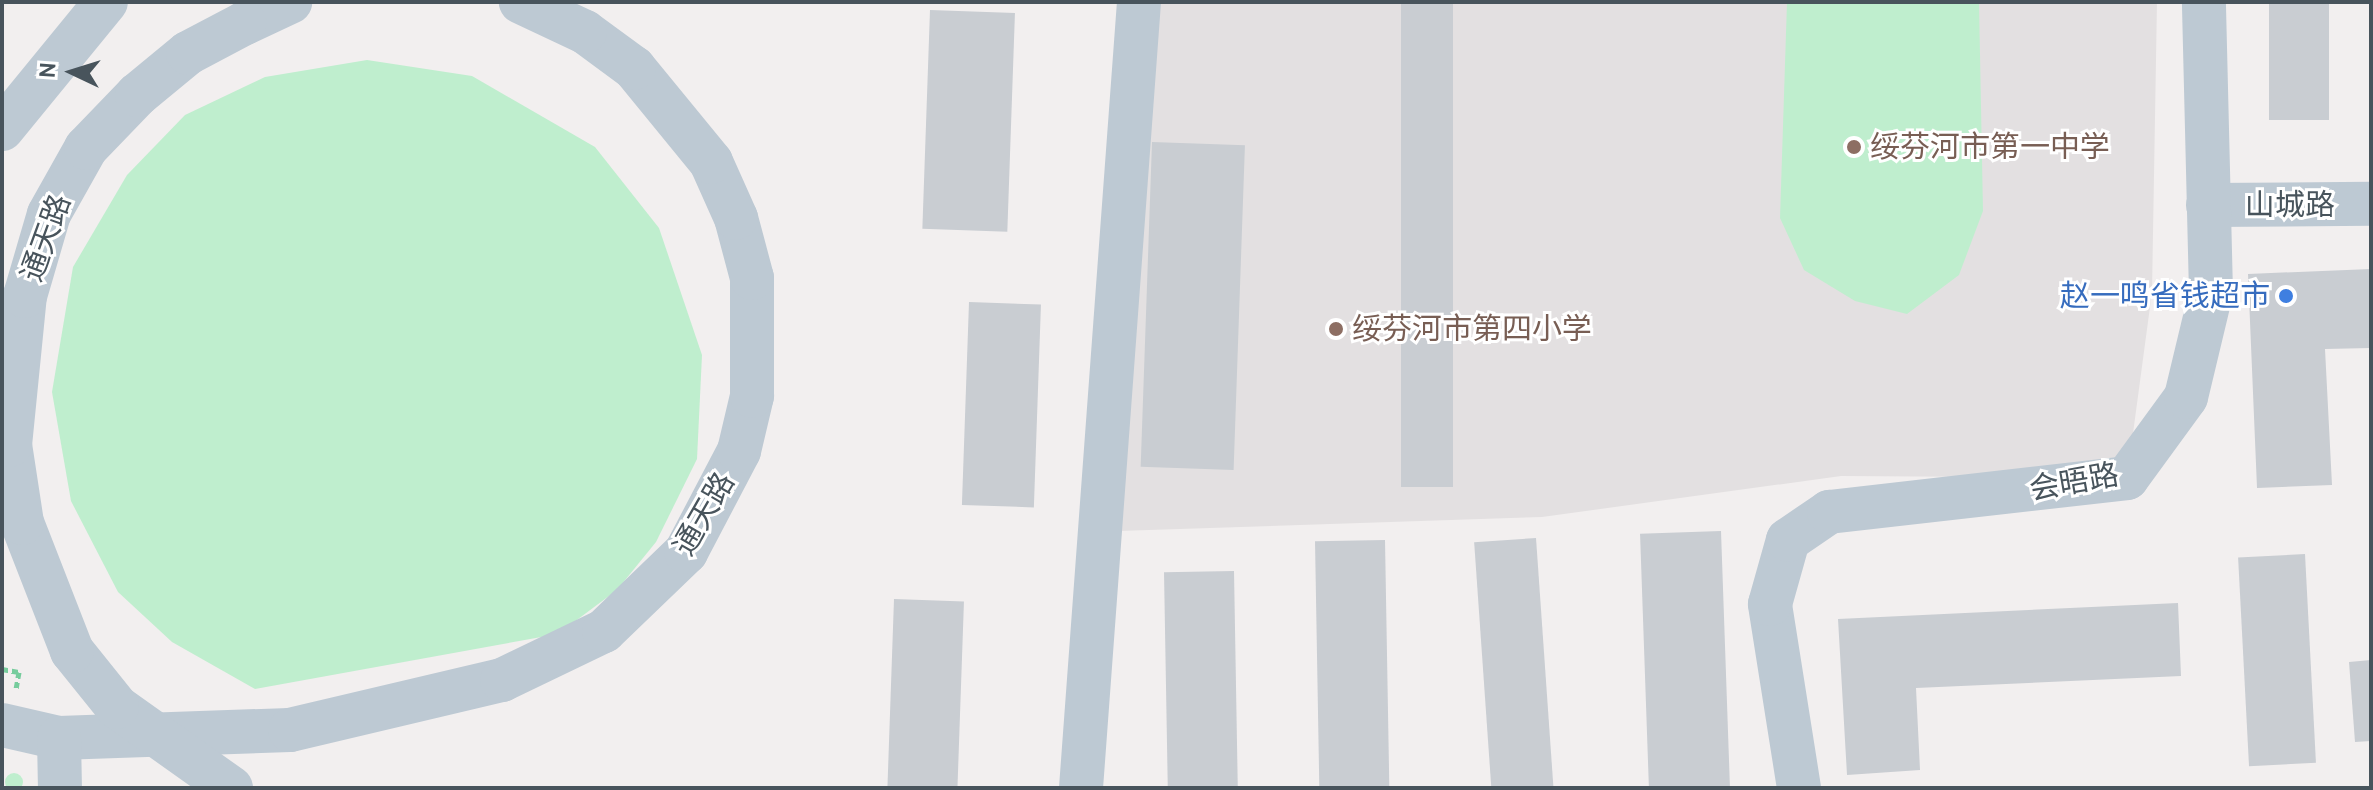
<!DOCTYPE html>
<html>
<head>
<meta charset="utf-8">
<style>
	body { margin:0 }
	#map { position:relative; width:2373px; height:790px; overflow:hidden; background:#f2efef; font-family:Cabin,"Noto Sans SC",sans-serif }
	div>[style] { position:absolute }
	[style*='--x'] { left:calc(var(--x)*1px); top:calc(var(--y)*1px); width:calc(var(--w)*1px); rotate:calc(var(--a)*1deg) }
	.education>* { inset:0; background:#e3e0e1 }
	.green>* { inset:0; background:#bfeece }
	.round { border-radius:50% }
	.building>* { inset:0; background:#c9cdd2; transform-origin:0 0 }
	.path>* { height:5px; margin-top:-2.5px; transform-origin:0; background:repeating-linear-gradient(90deg,#77cc9d 0 6px,transparent 0 10px) }
	.secondary>* { height:44px; margin:-22px; padding:0 22px; transform-origin:22px; border-radius:22px; background:#bdc9d3 }
	.secondary-bridge>* { height:44px; margin:-22px; padding:0 22px; transform-origin:22px; border-radius:22px; background:#bdc9d3 }
	.dots>* { width:22px; height:22px; translate:-50% -50%; box-sizing:border-box; border:4px solid #fff; border-radius:50% }
	span { translate:-50% -50%; white-space:nowrap; text-align:center; line-height:1.15; -webkit-text-stroke:6px #fff; paint-order:stroke }
	.education-label { font-size:30px; color:#785e54 }
	.left { translate:0 -50%; text-align:left }
	.street-label { font-size:30px; color:#48545c }
	.shop-label { font-size:30px; color:#366cbe }
	.right { translate:-100% -50%; text-align:right }
	.frame { position:absolute; inset:0; border:4px solid #48545c; pointer-events:none }
	.north { position:absolute; left:32px; top:32px; width:80px; height:80px; -webkit-text-stroke:6px #fff; paint-order:stroke; rotate:274deg; font-size:22px; font-weight:700; line-height:32px; text-align:center; color:#48545c }
	.north::after { content:''; display:block; margin:auto; width:28px; height:36px; background:#48545c; clip-path:polygon(50% 0,100% 100%,50% 72%,0 100%) }
</style>
</head>
<body>
<div id="map">
	<div class="education">
		<div style="clip-path:polygon(1145px 2px,2157px 2px,2152px 292px,2127px 478px,1841px 476px,1542px 517px,1118px 531px)"></div>
	</div>
	<div class="green">
		<div style="clip-path:polygon(1787px 2px,1979px 2px,1983px 211px,1959px 275px,1907px 314px,1855px 301px,1804px 270px,1780px 218px)"></div>
		<div style="clip-path:polygon(367px 60px,472px 76px,595px 147px,659px 228px,702px 355px,697px 459px,656px 542px,617px 590px,558px 634px,255px 689px,172px 642px,118px 592px,71px 501px,52px 392px,73px 267px,127px 175px,185px 115px,265px 77px)"></div>
		<div class="round" style="left:5px;top:773px;width:18px;height:18px"></div>
	</div>
	<div class="building">
		<div style="left:1401px;top:2px;width:52px;height:485px"></div>
		<div style="left:2269px;top:2px;width:60px;height:118px"></div>
		<div style="left:930px;top:10px;width:85px;height:219px;rotate:2deg"></div>
		<div style="left:1152px;top:142px;width:93px;height:325px;rotate:2deg"></div>
		<div style="clip-path:polygon(2371px 269px,2371px 348px,2325px 349px,2332px 485px,2257px 488px,2248px 274px)"></div>
		<div style="left:969px;top:302px;width:72px;height:203px;rotate:2deg"></div>
		<div style="left:1721px;top:531px;width:257px;height:81px;rotate:88deg"></div>
		<div style="left:1536px;top:538px;width:251px;height:62px;rotate:86deg"></div>
		<div style="left:1385px;top:540px;width:248px;height:70px;rotate:89deg"></div>
		<div style="left:2305px;top:554px;width:209px;height:67px;rotate:87deg"></div>
		<div style="left:1234px;top:571px;width:217px;height:70px;rotate:89deg"></div>
		<div style="left:894px;top:599px;width:70px;height:189px;rotate:2deg"></div>
		<div style="clip-path:polygon(2178px 603px,2181px 676px,1916px 688px,1920px 770px,1847px 775px,1838px 619px)"></div>
		<div style="clip-path:polygon(2371px 660px,2371px 741px,2355px 742px,2349px 662px)"></div>
	</div>
	<div class="path">
		<div style="--x:2;--y:669;--w:17;--a:10"></div>
		<div style="--x:19;--y:672;--w:17;--a:100"></div>
	</div>
	<div class="secondary">
		<div style="--x:245;--y:23;--w:50;--a:-25"></div>
		<div style="--x:2;--y:129;--w:164;--a:-50.7"></div>
		<div style="--x:2208;--y:205;--w:163;--a:-0.4"></div>
		<div style="--x:2;--y:725;--w:58;--a:12.8"></div>
		<div style="--x:59;--y:738;--w:231;--a:-2"></div>
		<div style="--x:290;--y:730;--w:218;--a:-13.3"></div>
		<div style="--x:502;--y:680;--w:113;--a:-25.7"></div>
		<div style="--x:604;--y:631;--w:114;--a:-43.9"></div>
		<div style="--x:686;--y:552;--w:114;--a:-62.3"></div>
		<div style="--x:739;--y:451;--w:57;--a:-76.7"></div>
		<div style="--x:752;--y:396;--w:118;--a:-90"></div>
		<div style="--x:752;--y:278;--w:62;--a:-104.9"></div>
		<div style="--x:736;--y:218;--w:61;--a:-114.1"></div>
		<div style="--x:711;--y:162;--w:122;--a:-129.3"></div>
		<div style="--x:634;--y:68;--w:61;--a:-143.7"></div>
		<div style="--x:585;--y:32;--w:71;--a:-154.9"></div>
		<div style="--x:59;--y:738;--w:50;--a:88.9"></div>
		<div style="--x:1081;--y:788;--w:788;--a:-85.78"></div>
		<div style="--x:1799;--y:788;--w:186;--a:-99"></div>
		<div style="--x:1770;--y:604;--w:66;--a:-74.3"></div>
		<div style="--x:1788;--y:540;--w:50;--a:-34.3"></div>
		<div style="--x:1829;--y:512;--w:300;--a:-6.5"></div>
		<div style="--x:2127;--y:478;--w:100;--a:-53.9"></div>
		<div style="--x:2186;--y:397;--w:107;--a:-76.5"></div>
		<div style="--x:2211;--y:293;--w:291;--a:-91.4"></div>
	</div>
	<div class="secondary-bridge">
		<div style="--x:231;--y:788;--w:140;--a:-144.6"></div>
		<div style="--x:117;--y:707;--w:72;--a:-128.8"></div>
		<div style="--x:72;--y:651;--w:137;--a:-111.3"></div>
		<div style="--x:22;--y:523;--w:79;--a:-98.7"></div>
		<div style="--x:10;--y:445;--w:150;--a:-84.3"></div>
		<div style="--x:25;--y:296;--w:85;--a:-73.7"></div>
		<div style="--x:49;--y:214;--w:76;--a:-60.7"></div>
		<div style="--x:86;--y:148;--w:74;--a:-46.1"></div>
		<div style="--x:137;--y:95;--w:66;--a:-39.5"></div>
		<div style="--x:188;--y:53;--w:64;--a:-27.8"></div>
	</div>
	<div class="dots">
		<div style="left:1854px;top:147px;background:#8d6e63"></div>
		<div style="left:2286px;top:296px;background:#3f7fe0"></div>
		<div style="left:1336px;top:329px;background:#8d6e63"></div>
	</div>
	<div class="education-label">
		<span class="left" style="left:1870px;top:147px">绥芬河市第一中学</span>
		<span class="left" style="left:1352px;top:329px">绥芬河市第四小学</span>
	</div>
	<div class="street-label">
		<span style="left:2290px;top:205px">山城路</span>
		<span style="left:46px;top:238px;rotate:-70deg">通天路</span>
		<span style="left:2074px;top:482px;rotate:-10deg">会晤路</span>
		<span style="left:704px;top:514px;rotate:-60deg">通天路</span>
	</div>
	<div class="shop-label">
		<span class="right" style="left:2270px;top:296px">赵一鸣省钱超市</span>
	</div>
	<div class="frame"></div>
	<div class="north">N</div>
</div>
</body>
</html>
